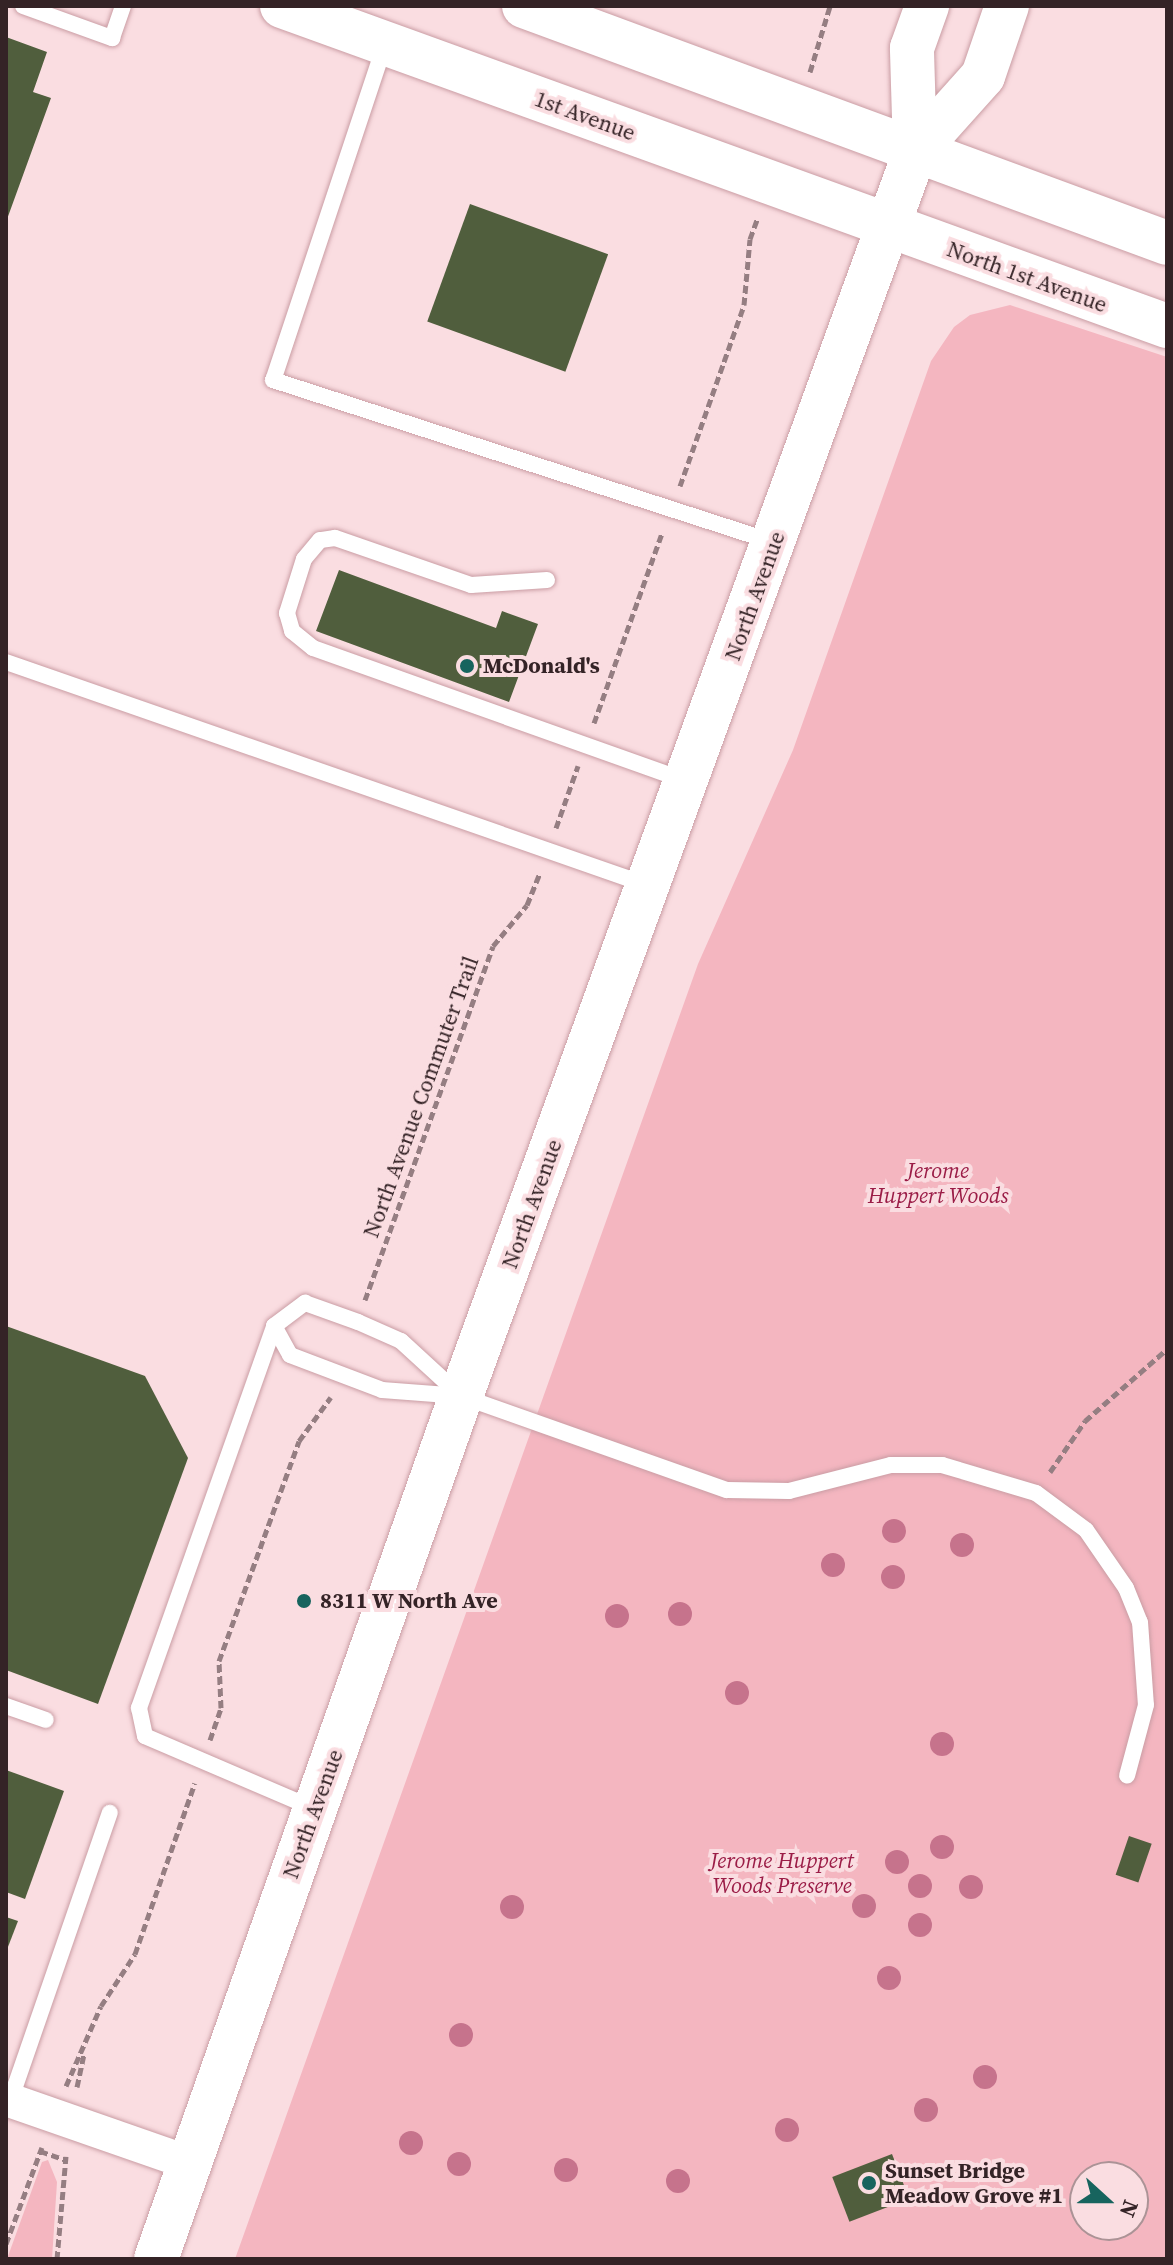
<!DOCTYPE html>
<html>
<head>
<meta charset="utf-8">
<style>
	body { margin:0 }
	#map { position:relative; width:1173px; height:2265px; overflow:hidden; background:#fadde1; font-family:"Source Serif 4",serif }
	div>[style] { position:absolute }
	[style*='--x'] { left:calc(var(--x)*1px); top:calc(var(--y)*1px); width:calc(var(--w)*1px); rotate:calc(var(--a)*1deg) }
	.green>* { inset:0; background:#f4b6c0 }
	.building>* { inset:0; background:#505e3d; transform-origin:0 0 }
	.path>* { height:5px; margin-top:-2.5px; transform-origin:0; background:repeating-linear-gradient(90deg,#957e82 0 8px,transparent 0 12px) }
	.roads { filter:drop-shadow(0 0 2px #ca9da4) drop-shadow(0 0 2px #ca9da4) }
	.service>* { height:16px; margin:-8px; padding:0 8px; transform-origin:8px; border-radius:8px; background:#fff }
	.minor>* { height:34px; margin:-17px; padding:0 17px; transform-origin:17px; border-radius:17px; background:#fff }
	.primary>* { height:44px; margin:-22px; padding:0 22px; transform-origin:22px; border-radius:22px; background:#fff }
	.trees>* { width:24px; height:24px; margin:-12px; border-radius:50%; background:#c6738c }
	.dots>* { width:22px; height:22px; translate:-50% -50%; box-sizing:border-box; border:4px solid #fadde1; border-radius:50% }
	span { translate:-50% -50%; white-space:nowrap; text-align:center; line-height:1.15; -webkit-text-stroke:8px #fadde1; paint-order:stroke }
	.street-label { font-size:22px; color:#342326 }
	.poi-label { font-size:22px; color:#342326; font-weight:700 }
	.left { translate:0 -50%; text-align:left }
	.park-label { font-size:22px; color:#9b1d47; font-style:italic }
	.frame { position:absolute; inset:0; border:8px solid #342326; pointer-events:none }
	.north { position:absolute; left:1069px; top:2161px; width:80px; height:80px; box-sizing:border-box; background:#fadde1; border:2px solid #ab9396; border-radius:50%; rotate:111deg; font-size:22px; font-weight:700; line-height:32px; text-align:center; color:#342326 }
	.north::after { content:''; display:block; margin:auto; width:28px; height:36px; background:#17645e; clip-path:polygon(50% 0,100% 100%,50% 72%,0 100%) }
</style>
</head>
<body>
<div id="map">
	<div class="green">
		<div style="clip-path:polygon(evenodd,1010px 305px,1167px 357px,1167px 2259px,235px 2259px,698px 964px,793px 750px,931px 361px,954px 327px,970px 315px,1010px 305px,1085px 2177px,1133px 2177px,1133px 2225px,1085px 2225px,1085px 2177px)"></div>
		<div style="clip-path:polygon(48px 2160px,57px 2182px,52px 2259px,7px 2259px,42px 2162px)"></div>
	</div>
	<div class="building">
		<div style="clip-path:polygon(6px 37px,47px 52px,33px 92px,51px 98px,6px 222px)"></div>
		<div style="left:470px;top:204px;width:147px;height:125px;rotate:20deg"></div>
		<div style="clip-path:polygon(339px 570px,496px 628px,502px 611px,538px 624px,509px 702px,316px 631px)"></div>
		<div style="clip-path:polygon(6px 1326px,145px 1376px,188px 1458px,98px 1704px,6px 1670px)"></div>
		<div style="clip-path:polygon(6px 1770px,64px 1791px,25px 1899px,6px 1892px)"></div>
		<div style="left:1129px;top:1836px;width:24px;height:41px;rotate:19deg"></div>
		<div style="clip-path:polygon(6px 1917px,18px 1921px,6px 1952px)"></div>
		<div style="left:892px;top:2154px;width:48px;height:64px;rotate:69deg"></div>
	</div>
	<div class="path">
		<div style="--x:810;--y:72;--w:69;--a:-73.1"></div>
		<div style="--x:680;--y:486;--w:192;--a:-70.5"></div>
		<div style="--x:744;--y:305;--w:66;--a:-84.8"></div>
		<div style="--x:750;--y:239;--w:23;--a:-70"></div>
		<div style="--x:594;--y:723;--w:202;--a:-70.3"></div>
		<div style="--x:556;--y:828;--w:66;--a:-70.5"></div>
		<div style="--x:365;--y:1300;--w:376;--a:-70.1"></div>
		<div style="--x:493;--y:946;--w:53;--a:-50.3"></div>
		<div style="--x:527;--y:905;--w:35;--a:-68"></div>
		<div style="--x:1050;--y:1472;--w:62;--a:-55.5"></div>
		<div style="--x:1085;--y:1421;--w:109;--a:-41.3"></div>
		<div style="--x:210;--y:1740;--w:34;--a:-71"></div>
		<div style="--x:221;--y:1708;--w:47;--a:-92.4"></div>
		<div style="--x:219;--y:1661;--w:234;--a:-70"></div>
		<div style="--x:299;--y:1441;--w:54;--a:-54"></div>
		<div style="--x:66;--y:2086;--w:87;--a:-66.4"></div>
		<div style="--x:101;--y:2006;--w:62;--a:-56.8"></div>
		<div style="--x:135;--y:1954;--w:181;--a:-70.7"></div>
		<div style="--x:77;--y:2087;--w:34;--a:-78"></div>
		<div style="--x:40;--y:2151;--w:28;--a:19"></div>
		<div style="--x:6;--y:2244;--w:103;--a:-69.6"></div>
		<div style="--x:57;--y:2259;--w:103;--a:-85"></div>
	</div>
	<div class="roads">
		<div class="service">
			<div style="--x:23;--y:6;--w:95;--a:19.8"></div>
			<div style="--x:112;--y:38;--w:34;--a:-71"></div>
			<div style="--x:384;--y:47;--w:351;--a:108.4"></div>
			<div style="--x:273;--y:380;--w:526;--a:17.95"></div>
			<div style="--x:547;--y:580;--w:76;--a:176.2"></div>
			<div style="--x:471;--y:585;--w:144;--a:-160.9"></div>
			<div style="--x:335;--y:538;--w:15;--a:172"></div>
			<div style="--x:320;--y:540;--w:25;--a:130"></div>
			<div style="--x:304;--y:559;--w:57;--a:107.5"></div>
			<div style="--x:287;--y:613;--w:19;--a:74"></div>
			<div style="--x:292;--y:631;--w:27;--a:39"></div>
			<div style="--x:313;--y:648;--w:396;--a:19.6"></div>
			<div style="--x:6;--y:662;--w:679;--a:19.18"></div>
			<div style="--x:274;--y:1326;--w:33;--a:61"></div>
			<div style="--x:290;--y:1355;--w:98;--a:20.8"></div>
			<div style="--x:382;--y:1390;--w:79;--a:4.3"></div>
			<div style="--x:461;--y:1396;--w:282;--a:19.5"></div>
			<div style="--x:727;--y:1490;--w:62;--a:0.9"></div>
			<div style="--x:789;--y:1491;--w:105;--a:-14.3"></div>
			<div style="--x:891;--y:1465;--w:51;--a:0"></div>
			<div style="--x:942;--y:1465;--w:98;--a:16.6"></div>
			<div style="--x:1036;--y:1493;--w:62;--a:36.5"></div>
			<div style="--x:1086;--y:1530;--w:70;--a:55.4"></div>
			<div style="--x:1126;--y:1588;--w:37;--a:68"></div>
			<div style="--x:1140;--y:1622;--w:83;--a:85.9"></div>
			<div style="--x:1146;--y:1705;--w:73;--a:105"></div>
			<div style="--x:6;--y:1706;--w:42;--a:19.3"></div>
			<div style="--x:315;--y:1809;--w:185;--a:-156.8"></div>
			<div style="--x:145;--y:1736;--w:29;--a:-102"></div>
			<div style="--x:139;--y:1708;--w:405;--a:-70.5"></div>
			<div style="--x:274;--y:1326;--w:39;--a:-37"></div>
			<div style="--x:305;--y:1303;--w:56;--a:19.7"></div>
			<div style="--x:358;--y:1322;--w:47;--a:23.8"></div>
			<div style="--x:401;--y:1341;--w:80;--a:42.5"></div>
			<div style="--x:10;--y:2101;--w:305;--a:-70.9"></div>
		</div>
		<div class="minor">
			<div style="--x:6;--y:2099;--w:195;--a:19.2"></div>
		</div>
		<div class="primary">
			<div style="--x:282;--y:6;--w:941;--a:19.88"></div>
			<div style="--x:524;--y:6;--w:685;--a:20.23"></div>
			<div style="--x:915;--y:152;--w:104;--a:-91.7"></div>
			<div style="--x:912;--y:48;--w:45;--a:-70.3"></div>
			<div style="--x:156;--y:2259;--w:915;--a:-70.54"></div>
			<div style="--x:461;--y:1396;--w:1324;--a:-69.95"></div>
			<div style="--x:915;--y:152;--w:102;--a:-48.2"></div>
			<div style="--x:983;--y:76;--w:74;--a:-71.1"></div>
		</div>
	</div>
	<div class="trees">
		<div style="left:894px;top:1531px"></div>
		<div style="left:962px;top:1545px"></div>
		<div style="left:833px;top:1565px"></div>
		<div style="left:893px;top:1577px"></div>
		<div style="left:680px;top:1614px"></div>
		<div style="left:617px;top:1616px"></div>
		<div style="left:737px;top:1693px"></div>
		<div style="left:942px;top:1744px"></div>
		<div style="left:942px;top:1847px"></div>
		<div style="left:897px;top:1862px"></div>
		<div style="left:920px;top:1886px"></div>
		<div style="left:971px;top:1887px"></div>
		<div style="left:864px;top:1906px"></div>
		<div style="left:512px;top:1907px"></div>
		<div style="left:920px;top:1925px"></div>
		<div style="left:889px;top:1978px"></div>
		<div style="left:461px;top:2035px"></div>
		<div style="left:985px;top:2077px"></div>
		<div style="left:926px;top:2110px"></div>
		<div style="left:787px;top:2130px"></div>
		<div style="left:411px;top:2143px"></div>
		<div style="left:459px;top:2164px"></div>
		<div style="left:566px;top:2170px"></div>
		<div style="left:678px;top:2181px"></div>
	</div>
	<div class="dots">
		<div style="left:467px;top:666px;background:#17645e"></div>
		<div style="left:304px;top:1601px;background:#17645e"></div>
		<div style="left:869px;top:2183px;background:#17645e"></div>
	</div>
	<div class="street-label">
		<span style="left:585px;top:116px;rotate:20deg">1st Avenue</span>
		<span style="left:1027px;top:277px;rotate:20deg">North 1st Avenue</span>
		<span style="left:755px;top:596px;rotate:-70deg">North Avenue</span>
		<span style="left:421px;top:1097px;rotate:-70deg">North Avenue Commuter Trail</span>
		<span style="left:532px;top:1204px;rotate:-70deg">North Avenue</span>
		<span style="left:313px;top:1814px;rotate:-70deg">North Avenue</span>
	</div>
	<div class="poi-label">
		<span class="left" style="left:483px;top:666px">McDonald's</span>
		<span class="left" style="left:320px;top:1601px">8311 W North Ave</span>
		<span class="left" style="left:885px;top:2183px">Sunset Bridge<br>Meadow Grove #1</span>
	</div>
	<div class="park-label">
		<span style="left:938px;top:1183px">Jerome<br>Huppert Woods</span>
		<span style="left:782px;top:1873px">Jerome Huppert<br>Woods Preserve</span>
	</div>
	<div class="frame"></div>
	<div class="north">N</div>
</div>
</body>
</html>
